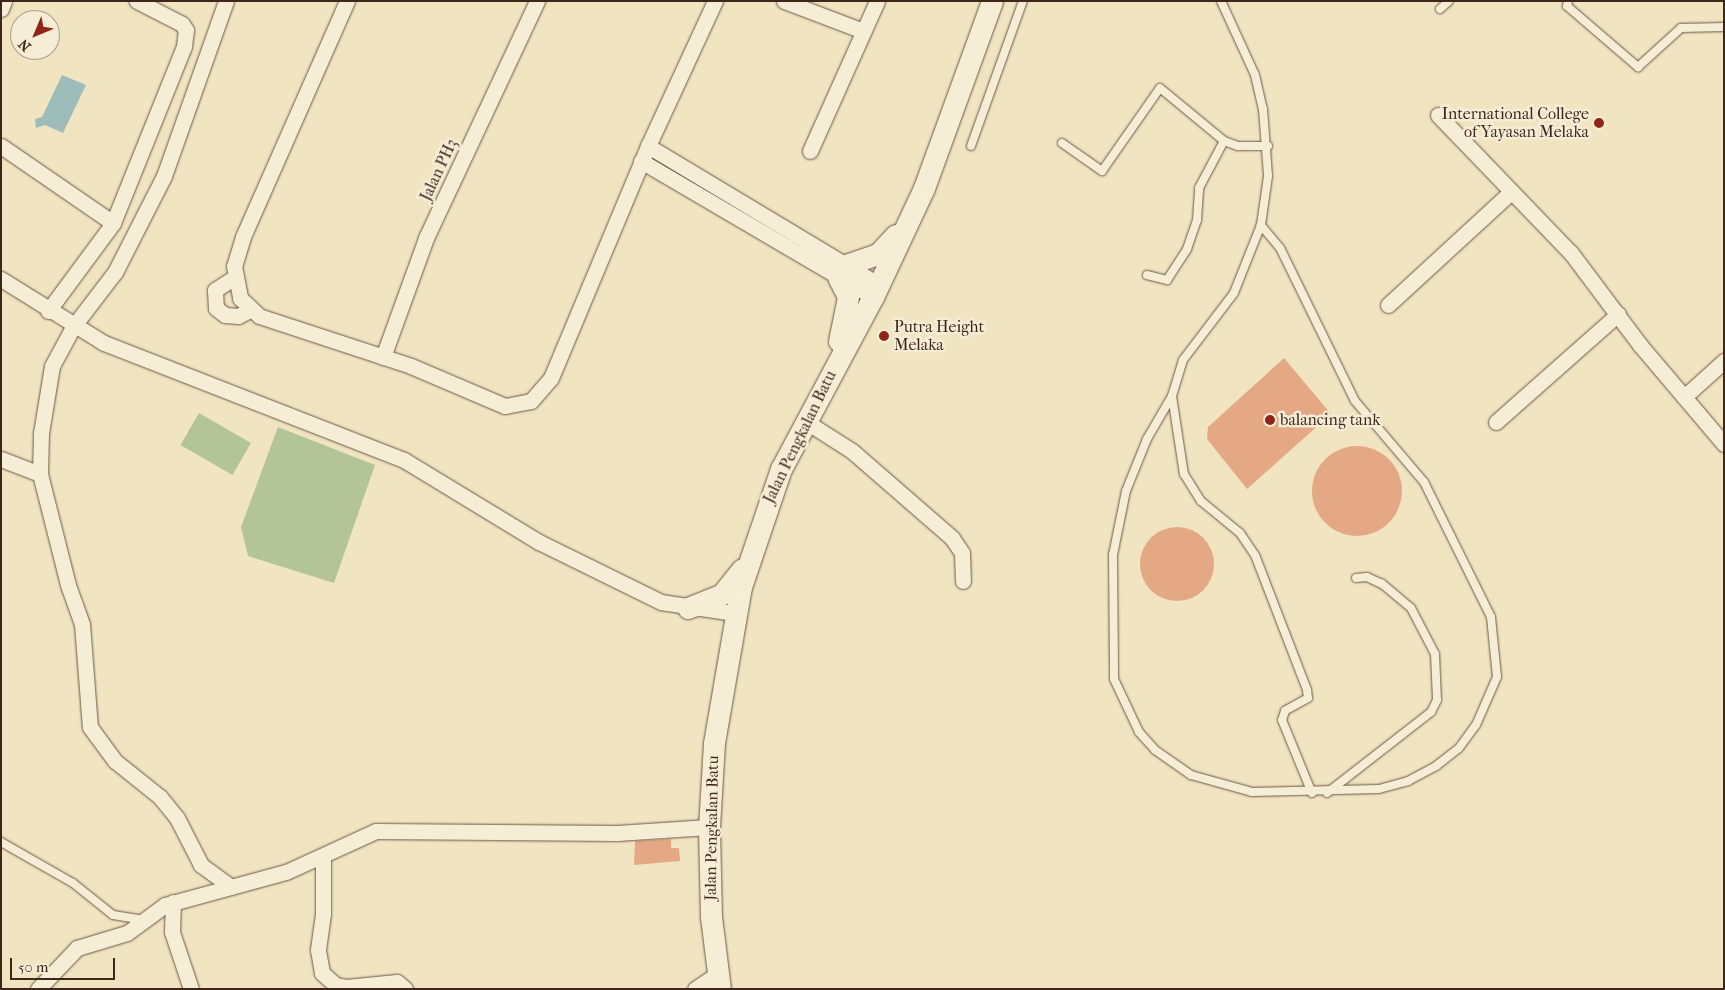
<!DOCTYPE html>
<html>
<head>
<meta charset="utf-8">
<style>
	body { margin:0 }
	#map { position:relative; width:1725px; height:990px; overflow:hidden; background:#f1e4c1; font-family:"IM FELL French Canon",serif }
	div>[style] { position:absolute }
	[style*='--x'] { left:calc(var(--x)*1px); top:calc(var(--y)*1px); width:calc(var(--w)*1px); rotate:calc(var(--a)*1deg) }
	.green>* { inset:0; background:#b3c598; transform-origin:0 0 }
	.water>* { inset:0; background:#9cbdba }
	.building>* { inset:0; background:#e4a984 }
	.round { border-radius:50% }
	.roads { filter:drop-shadow(0 0 1px #6b5644) drop-shadow(0 0 1px #6b5644) }
	.service>* { height:8px; margin:-4px; padding:0 4px; transform-origin:4px; border-radius:4px; background:#f6edd7 }
	.minor>* { height:15px; margin:-7.5px; padding:0 7.5px; transform-origin:7.5px; border-radius:7.5px; background:#f6edd7 }
	.secondary>* { height:21px; margin:-10.5px; padding:0 10.5px; transform-origin:10.5px; border-radius:10.5px; background:#f6edd7 }
	.dots>* { width:14px; height:14px; translate:-50% -50%; box-sizing:border-box; border:2px solid #f6edd7; border-radius:50% }
	span { translate:-50% -50%; white-space:nowrap; text-align:center; line-height:1.15; -webkit-text-stroke:5px #f6edd7; paint-order:stroke }
	.poi-label { font-size:16px; color:#3e261a }
	.right { translate:-100% -50%; text-align:right }
	.left { translate:0 -50%; text-align:left }
	.street-label { font-size:16px; color:#3e261a }
	.frame { position:absolute; inset:0; border:2px solid #3e261a; pointer-events:none }
	.north { position:absolute; left:10px; top:10px; width:50px; height:50px; box-sizing:border-box; background:#f6edd7; border:1px solid #ac9d8b; border-radius:50%; rotate:225deg; font-size:14px; font-weight:700; line-height:20px; text-align:center; color:#3e261a }
	.north::after { content:''; display:block; margin:auto; width:18px; height:22px; background:#8f2418; clip-path:polygon(50% 0,100% 100%,50% 72%,0 100%) }
	.scale { position:absolute; left:10px; top:958px; width:105px; height:22px; box-sizing:border-box; border:2px solid #3e261a; border-top:0; padding-left:6px; font-size:15px; line-height:18px; white-space:nowrap; color:#3e261a; -webkit-text-stroke:4px #f6edd7; paint-order:stroke }
</style>
</head>
<body>
<div id="map">
	<div class="green">
		<div style="left:199px;top:413px;width:60px;height:37px;rotate:30deg"></div>
		<div style="clip-path:polygon(278px 427px,375px 465px,334px 583px,248px 556px,241px 527px)"></div>
	</div>
	<div class="water">
		<div style="clip-path:polygon(62px 75px,86px 85px,63px 133px,45px 125px,36px 128px,35px 119px,42px 117px)"></div>
	</div>
	<div class="building">
		<div style="clip-path:polygon(1284px 358px,1331px 414px,1247px 489px,1207px 439px,1208px 427px)"></div>
		<div class="round" style="left:1312px;top:446px;width:90px;height:90px"></div>
		<div class="round" style="left:1140px;top:527px;width:74px;height:74px"></div>
		<div style="clip-path:polygon(671px 839px,671px 848px,679px 848px,680px 861px,634px 865px,635px 841px)"></div>
	</div>
	<div class="roads">
		<div class="service">
			<div style="--x:1221;--y:1;--w:81;--a:65.3"></div>
			<div style="--x:1255;--y:75;--w:35;--a:77"></div>
			<div style="--x:1263;--y:109;--w:67;--a:85.7"></div>
			<div style="--x:1268;--y:176;--w:49;--a:98.1"></div>
			<div style="--x:1261;--y:225;--w:73;--a:111.7"></div>
			<div style="--x:1234;--y:293;--w:84;--a:127.3"></div>
			<div style="--x:1183;--y:360;--w:38;--a:107"></div>
			<div style="--x:1172;--y:396;--w:50;--a:120.2"></div>
			<div style="--x:1147;--y:439;--w:56;--a:112"></div>
			<div style="--x:1126;--y:491;--w:65;--a:101.5"></div>
			<div style="--x:1113;--y:555;--w:124;--a:89.5"></div>
			<div style="--x:1114;--y:679;--w:59;--a:64.7"></div>
			<div style="--x:1139;--y:732;--w:24;--a:48"></div>
			<div style="--x:1155;--y:750;--w:44;--a:34.8"></div>
			<div style="--x:1191;--y:775;--w:63;--a:15.6"></div>
			<div style="--x:1252;--y:792;--w:127;--a:-1.4"></div>
			<div style="--x:1379;--y:789;--w:30;--a:-15"></div>
			<div style="--x:1408;--y:781;--w:32;--a:-28"></div>
			<div style="--x:1436;--y:766;--w:29;--a:-38"></div>
			<div style="--x:1459;--y:748;--w:29;--a:-54"></div>
			<div style="--x:1476;--y:725;--w:52;--a:-66.4"></div>
			<div style="--x:1497;--y:677;--w:60;--a:-95.7"></div>
			<div style="--x:1491;--y:617;--w:151;--a:-116.4"></div>
			<div style="--x:1424;--y:482;--w:106;--a:-130.4"></div>
			<div style="--x:1355;--y:401;--w:170;--a:-116.1"></div>
			<div style="--x:1280;--y:248;--w:30;--a:-130"></div>
			<div style="--x:1568;--y:1;--w:5;--a:101"></div>
			<div style="--x:1567;--y:6;--w:94;--a:40.7"></div>
			<div style="--x:1638;--y:67;--w:58;--a:-42.2"></div>
			<div style="--x:1681;--y:28;--w:43;--a:-1.3"></div>
			<div style="--x:1440;--y:9;--w:12;--a:-42"></div>
			<div style="--x:1062;--y:143;--w:49;--a:35"></div>
			<div style="--x:1102;--y:171;--w:101;--a:-55.1"></div>
			<div style="--x:1160;--y:88;--w:83;--a:39.6"></div>
			<div style="--x:1224;--y:141;--w:15;--a:20"></div>
			<div style="--x:1238;--y:146;--w:30;--a:0"></div>
			<div style="--x:971;--y:146;--w:154;--a:-70.3"></div>
			<div style="--x:1147;--y:275;--w:21;--a:14"></div>
			<div style="--x:1167;--y:280;--w:37;--a:-57"></div>
			<div style="--x:1187;--y:249;--w:31;--a:-71"></div>
			<div style="--x:1197;--y:220;--w:32;--a:-86"></div>
			<div style="--x:1199;--y:188;--w:53;--a:-62"></div>
			<div style="--x:1172;--y:396;--w:79;--a:81.3"></div>
			<div style="--x:1184;--y:474;--w:32;--a:58"></div>
			<div style="--x:1201;--y:501;--w:50;--a:39.4"></div>
			<div style="--x:1240;--y:533;--w:27;--a:56"></div>
			<div style="--x:1255;--y:555;--w:145;--a:68.9"></div>
			<div style="--x:1307;--y:690;--w:8;--a:83"></div>
			<div style="--x:1308;--y:698;--w:26;--a:151"></div>
			<div style="--x:1285;--y:711;--w:9;--a:108"></div>
			<div style="--x:1282;--y:720;--w:79;--a:67.7"></div>
			<div style="--x:1327;--y:793;--w:132;--a:-37.9"></div>
			<div style="--x:1431;--y:712;--w:13;--a:-63"></div>
			<div style="--x:1437;--y:700;--w:46;--a:-92.5"></div>
			<div style="--x:1435;--y:654;--w:52;--a:-117.6"></div>
			<div style="--x:1411;--y:608;--w:38;--a:-140"></div>
			<div style="--x:1382;--y:584;--w:17;--a:-155"></div>
			<div style="--x:1367;--y:577;--w:11;--a:175"></div>
			<div style="--x:1;--y:842;--w:83;--a:29.7"></div>
			<div style="--x:73;--y:883;--w:51;--a:38.7"></div>
			<div style="--x:113;--y:915;--w:30;--a:9"></div>
		</div>
		<div class="minor">
			<div style="--x:226;--y:1;--w:186;--a:109.5"></div>
			<div style="--x:164;--y:176;--w:108;--a:117"></div>
			<div style="--x:115;--y:272;--w:69;--a:127.4"></div>
			<div style="--x:73;--y:327;--w:44;--a:118.3"></div>
			<div style="--x:52;--y:366;--w:68;--a:99.3"></div>
			<div style="--x:41;--y:433;--w:41;--a:91.4"></div>
			<div style="--x:40;--y:474;--w:114;--a:75.8"></div>
			<div style="--x:68;--y:585;--w:41;--a:70.3"></div>
			<div style="--x:82;--y:624;--w:103;--a:85.6"></div>
			<div style="--x:90;--y:727;--w:42;--a:53.7"></div>
			<div style="--x:115;--y:761;--w:58;--a:38.7"></div>
			<div style="--x:160;--y:797;--w:27;--a:51"></div>
			<div style="--x:177;--y:818;--w:53;--a:62.9"></div>
			<div style="--x:201;--y:865;--w:37;--a:36"></div>
			<div style="--x:347;--y:1;--w:258;--a:113.8"></div>
			<div style="--x:243;--y:237;--w:30;--a:107"></div>
			<div style="--x:234;--y:266;--w:33;--a:79"></div>
			<div style="--x:240;--y:298;--w:26;--a:43"></div>
			<div style="--x:259;--y:316;--w:160;--a:18.2"></div>
			<div style="--x:411;--y:366;--w:102;--a:23.1"></div>
			<div style="--x:505;--y:406;--w:26;--a:-11"></div>
			<div style="--x:531;--y:401;--w:30;--a:-49"></div>
			<div style="--x:551;--y:378;--w:251;--a:-67.3"></div>
			<div style="--x:648;--y:146;--w:160;--a:-65.2"></div>
			<div style="--x:784;--y:1;--w:85;--a:20.8"></div>
			<div style="--x:1;--y:9;--w:9;--a:-69"></div>
			<div style="--x:1438;--y:115;--w:192;--a:46.1"></div>
			<div style="--x:1571;--y:253;--w:115;--a:53.1"></div>
			<div style="--x:1640;--y:345;--w:130;--a:49.7"></div>
			<div style="--x:1;--y:146;--w:136;--a:34.5"></div>
			<div style="--x:648;--y:146;--w:270;--a:31"></div>
			<div style="--x:810;--y:151;--w:164;--a:-65.9"></div>
			<div style="--x:641;--y:161;--w:269;--a:30.4"></div>
			<div style="--x:235;--y:277;--w:24;--a:147"></div>
			<div style="--x:215;--y:290;--w:18;--a:87"></div>
			<div style="--x:216;--y:308;--w:11;--a:38"></div>
			<div style="--x:225;--y:315;--w:13;--a:4"></div>
			<div style="--x:238;--y:316;--w:13;--a:-27"></div>
			<div style="--x:1;--y:279;--w:121;--a:31.9"></div>
			<div style="--x:104;--y:343;--w:322;--a:21.3"></div>
			<div style="--x:404;--y:460;--w:158;--a:31.3"></div>
			<div style="--x:539;--y:542;--w:136;--a:26.2"></div>
			<div style="--x:661;--y:602;--w:74;--a:8.6"></div>
			<div style="--x:1388;--y:305;--w:166;--a:-42.6"></div>
			<div style="--x:48;--y:311;--w:109;--a:-53.5"></div>
			<div style="--x:113;--y:223;--w:191;--a:-68.1"></div>
			<div style="--x:184;--y:46;--w:16;--a:-83"></div>
			<div style="--x:186;--y:30;--w:7;--a:-124"></div>
			<div style="--x:182;--y:24;--w:51;--a:-152.9"></div>
			<div style="--x:383;--y:357;--w:127;--a:-70.1"></div>
			<div style="--x:426;--y:238;--w:262;--a:-64.9"></div>
			<div style="--x:1684;--y:397;--w:54;--a:-42"></div>
			<div style="--x:805;--y:421;--w:56;--a:32.6"></div>
			<div style="--x:852;--y:451;--w:133;--a:41"></div>
			<div style="--x:952;--y:538;--w:18;--a:56"></div>
			<div style="--x:962;--y:553;--w:28;--a:88"></div>
			<div style="--x:1496;--y:422;--w:163;--a:-41.5"></div>
			<div style="--x:1;--y:459;--w:42;--a:21"></div>
			<div style="--x:323;--y:857;--w:57;--a:90"></div>
			<div style="--x:323;--y:914;--w:36;--a:98"></div>
			<div style="--x:318;--y:950;--w:23;--a:80"></div>
			<div style="--x:322;--y:973;--w:18;--a:41"></div>
			<div style="--x:336;--y:985;--w:10;--a:11"></div>
			<div style="--x:346;--y:987;--w:51;--a:-5.6"></div>
			<div style="--x:397;--y:982;--w:11;--a:41"></div>
			<div style="--x:173;--y:902;--w:30;--a:92"></div>
			<div style="--x:172;--y:932;--w:60;--a:71.6"></div>
			<div style="--x:38;--y:989;--w:57;--a:-46.4"></div>
			<div style="--x:77;--y:948;--w:52;--a:-16.7"></div>
			<div style="--x:127;--y:933;--w:47;--a:-36.4"></div>
			<div style="--x:165;--y:905;--w:125;--a:-15.3"></div>
			<div style="--x:286;--y:872;--w:99;--a:-24.5"></div>
			<div style="--x:376;--y:831;--w:241;--a:0.5"></div>
			<div style="--x:617;--y:833;--w:92;--a:-3.7"></div>
			<div style="--x:695;--y:989;--w:27;--a:-34"></div>
		</div>
		<div class="secondary">
			<div style="--x:846;--y:265;--w:34;--a:-19"></div>
			<div style="--x:878;--y:254;--w:26;--a:-47"></div>
			<div style="--x:838;--y:277;--w:22;--a:63"></div>
			<div style="--x:848;--y:297;--w:45;--a:101.6"></div>
			<div style="--x:688;--y:608;--w:37;--a:-22"></div>
			<div style="--x:722;--y:594;--w:32;--a:-51"></div>
			<div style="--x:720;--y:989;--w:73;--a:-97.1"></div>
			<div style="--x:711;--y:917;--w:90;--a:-91.3"></div>
			<div style="--x:709;--y:827;--w:84;--a:-86.6"></div>
			<div style="--x:714;--y:743;--w:158;--a:-80.2"></div>
			<div style="--x:741;--y:587;--w:125;--a:-71.3"></div>
			<div style="--x:781;--y:469;--w:195;--a:-61.9"></div>
			<div style="--x:873;--y:297;--w:120;--a:-64.9"></div>
			<div style="--x:924;--y:188;--w:199;--a:-70"></div>
		</div>
	</div>
	<div class="dots">
		<div style="left:1599px;top:123px;background:#8f2418"></div>
		<div style="left:884px;top:336px;background:#8f2418"></div>
		<div style="left:1270px;top:420px;background:#8f2418"></div>
	</div>
	<div class="poi-label">
		<span class="right" style="left:1589px;top:123px">International College<br>of Yayasan Melaka</span>
		<span class="left" style="left:894px;top:336px">Putra Height<br>Melaka</span>
		<span class="left" style="left:1280px;top:420px">balancing tank</span>
	</div>
	<div class="street-label">
		<span style="left:439px;top:170px;rotate:-65deg">Jalan PH3</span>
		<span style="left:800px;top:437px;rotate:-64deg">Jalan Pengkalan Batu</span>
		<span style="left:712px;top:828px;rotate:-89deg">Jalan Pengkalan Batu</span>
	</div>
	<div class="frame"></div>
	<div class="north">N</div>
	<div class="scale">50 m</div>
</div>
</body>
</html>
